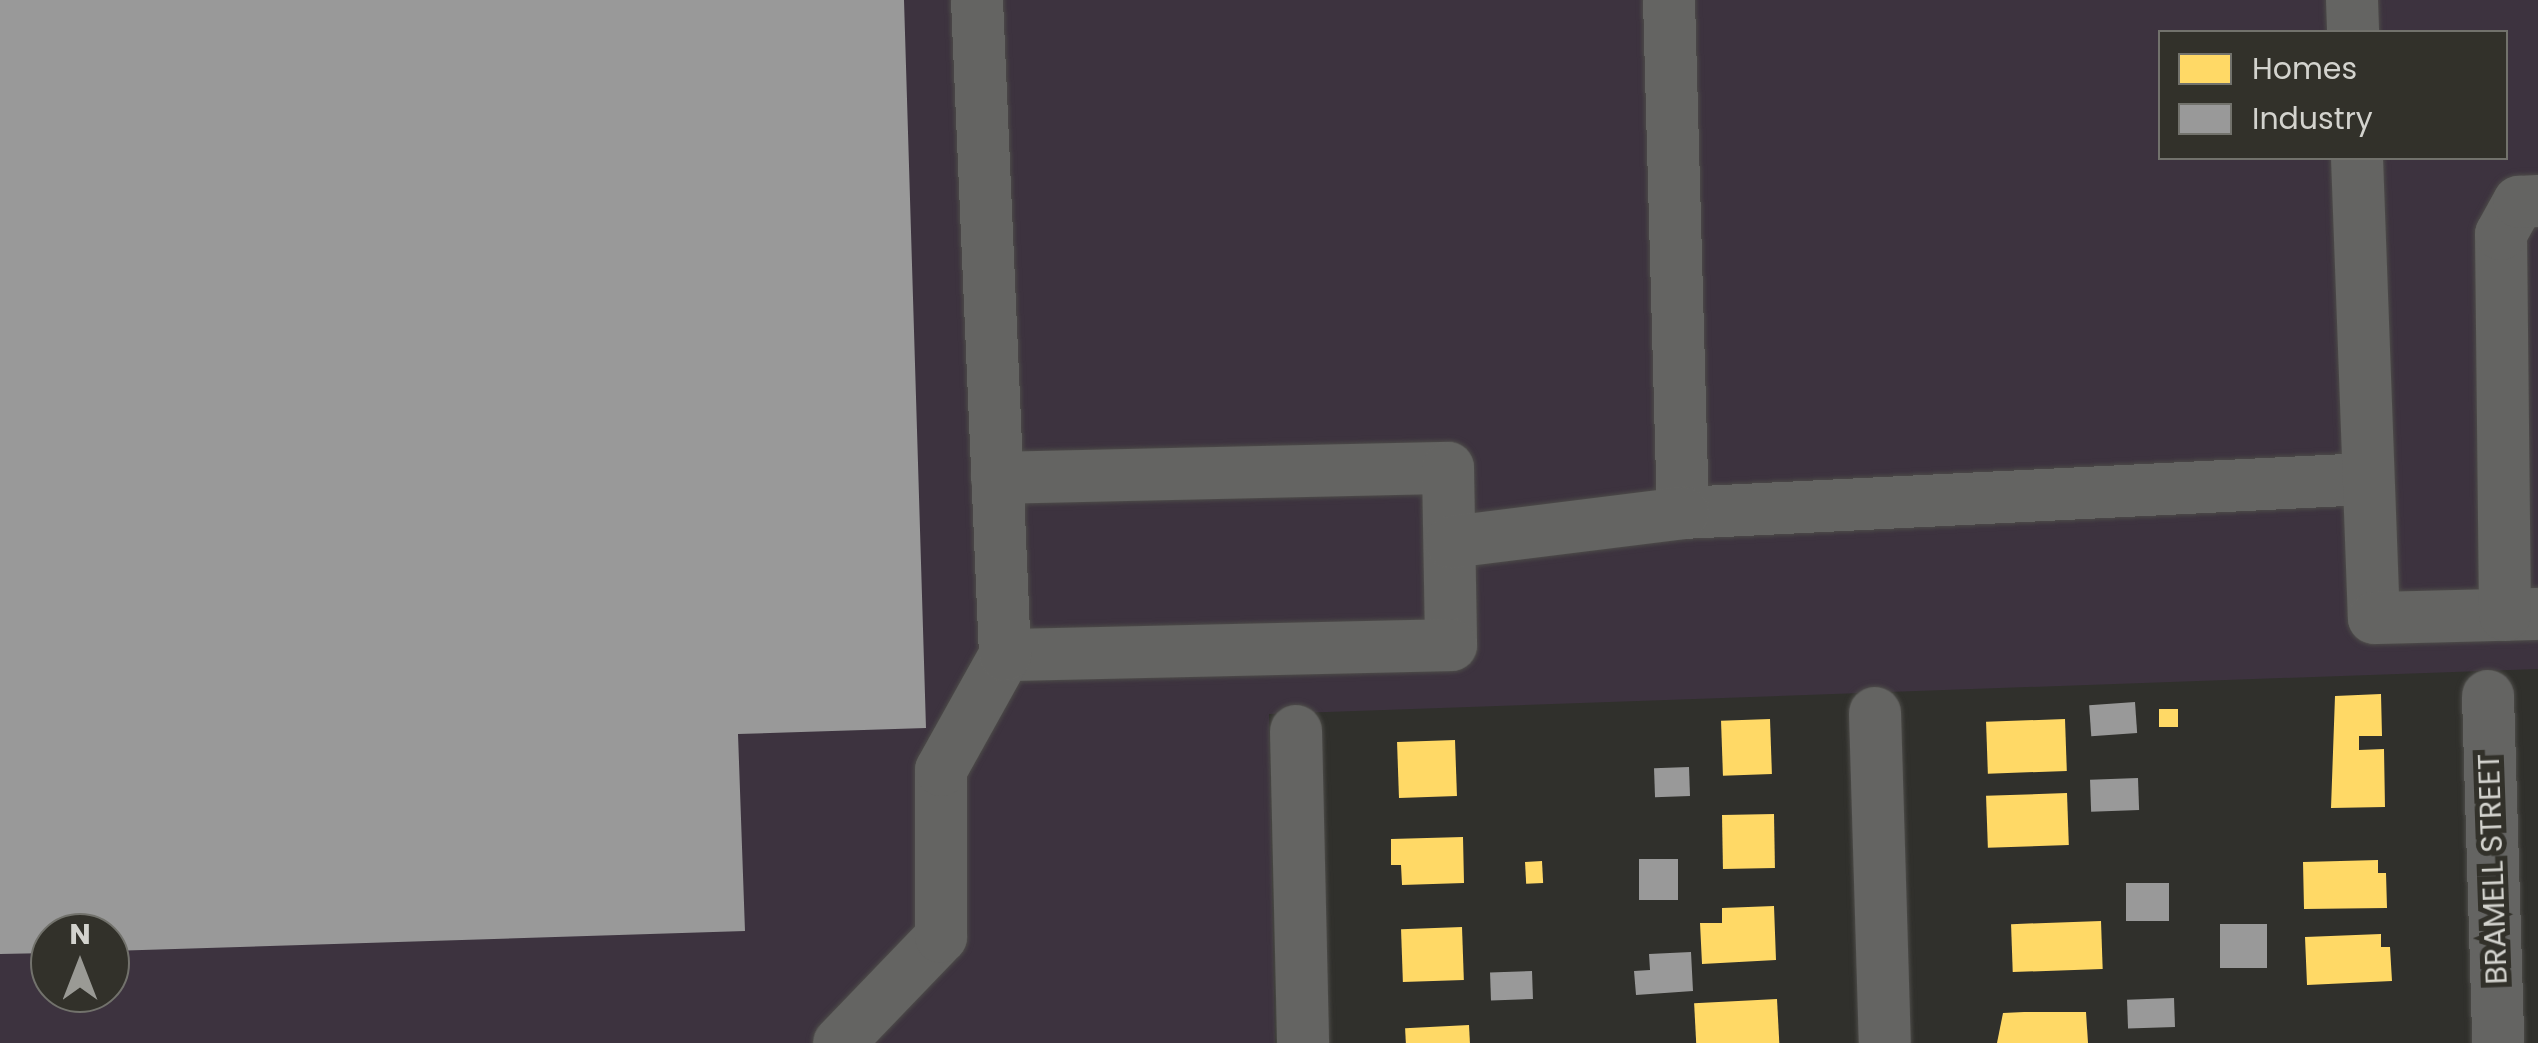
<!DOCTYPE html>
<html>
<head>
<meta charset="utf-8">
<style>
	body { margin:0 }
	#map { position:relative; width:2538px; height:1043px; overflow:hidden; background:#30302c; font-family:Poppins,sans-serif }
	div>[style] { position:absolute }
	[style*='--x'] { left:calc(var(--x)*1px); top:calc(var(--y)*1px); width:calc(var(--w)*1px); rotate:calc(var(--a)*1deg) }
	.industrial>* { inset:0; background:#3d333f }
	.homes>* { inset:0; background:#ffd966; transform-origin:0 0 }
	.industry>* { inset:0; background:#999; transform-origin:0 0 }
	.roads { filter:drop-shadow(0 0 2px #4d4c49) drop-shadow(0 0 2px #4d4c49) }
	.minor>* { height:52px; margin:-26px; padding:0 26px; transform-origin:26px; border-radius:26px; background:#646462 }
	span { translate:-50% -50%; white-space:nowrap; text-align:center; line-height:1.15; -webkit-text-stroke:10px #32312a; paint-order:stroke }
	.street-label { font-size:30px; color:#d3d3ce }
	.legend { position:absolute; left:2158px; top:30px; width:350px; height:130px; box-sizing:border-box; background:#32312a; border:2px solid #72726c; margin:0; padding:12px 18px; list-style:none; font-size:30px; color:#d3d3ce }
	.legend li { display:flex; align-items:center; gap:20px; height:50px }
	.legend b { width:50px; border:2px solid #72726c }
	.north { position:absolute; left:30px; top:913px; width:100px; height:100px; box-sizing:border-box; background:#32312a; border:2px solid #72726c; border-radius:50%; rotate:0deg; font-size:28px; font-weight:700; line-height:40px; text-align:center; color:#d3d3ce }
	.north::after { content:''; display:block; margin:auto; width:35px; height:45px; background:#9a9a95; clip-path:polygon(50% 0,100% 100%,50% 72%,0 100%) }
</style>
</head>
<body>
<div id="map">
	<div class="industrial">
		<div style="clip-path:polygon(evenodd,0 0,2538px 0,2538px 669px,1269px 714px,1275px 1043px,0 1043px,0 0,2160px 32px,2506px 32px,2506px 158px,2160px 158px,2160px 32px,0 0,50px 933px,110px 933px,110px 993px,50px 993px,50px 933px)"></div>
	</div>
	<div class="homes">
		<div style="clip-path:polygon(2381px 694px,2382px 736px,2359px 736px,2359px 750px,2384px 749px,2385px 807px,2331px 808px,2335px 696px)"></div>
		<div style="left:2159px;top:709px;width:19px;height:18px"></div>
		<div style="left:1770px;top:719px;width:55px;height:49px;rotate:88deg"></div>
		<div style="left:2065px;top:719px;width:52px;height:79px;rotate:88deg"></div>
		<div style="left:1455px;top:740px;width:56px;height:58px;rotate:88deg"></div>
		<div style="left:2067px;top:793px;width:52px;height:81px;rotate:88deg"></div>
		<div style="left:1774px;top:814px;width:54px;height:52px;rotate:89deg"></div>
		<div style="clip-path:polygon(1463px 837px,1464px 883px,1402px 885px,1401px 865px,1391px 865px,1391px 839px)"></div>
		<div style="clip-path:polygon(2378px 860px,2378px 873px,2386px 873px,2387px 908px,2304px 909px,2303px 862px)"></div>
		<div style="left:1542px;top:861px;width:22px;height:17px;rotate:87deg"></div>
		<div style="clip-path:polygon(1774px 906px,1776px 960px,1702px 964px,1700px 923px,1722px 923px,1722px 908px)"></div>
		<div style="left:2101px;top:921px;width:48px;height:90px;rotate:88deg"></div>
		<div style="left:1462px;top:927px;width:53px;height:61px;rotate:88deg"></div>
		<div style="clip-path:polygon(2381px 934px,2381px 947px,2390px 947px,2392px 981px,2307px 985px,2305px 937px)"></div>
		<div style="left:1777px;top:999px;width:44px;height:83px;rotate:87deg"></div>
		<div style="clip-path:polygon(2024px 1012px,2086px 1012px,2088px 1043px,1997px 1043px,2003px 1013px)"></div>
		<div style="left:1469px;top:1025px;width:18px;height:64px;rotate:87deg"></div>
	</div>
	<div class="industry">
		<div style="clip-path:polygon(0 0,904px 0,926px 728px,738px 734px,745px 931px,110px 951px,110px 933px,50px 933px,50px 953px,0 954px)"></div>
		<div style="left:2135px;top:702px;width:31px;height:46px;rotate:86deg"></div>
		<div style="left:1689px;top:767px;width:29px;height:35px;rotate:88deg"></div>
		<div style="left:2138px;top:778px;width:32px;height:48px;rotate:88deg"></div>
		<div style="left:1678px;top:859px;width:41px;height:39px;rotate:90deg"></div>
		<div style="left:2126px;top:883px;width:43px;height:38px"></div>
		<div style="left:2220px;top:924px;width:47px;height:44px"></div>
		<div style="clip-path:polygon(1691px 952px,1693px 991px,1636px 995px,1634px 971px,1650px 970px,1649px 954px)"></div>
		<div style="left:1532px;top:971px;width:28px;height:42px;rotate:88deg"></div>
		<div style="left:2174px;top:998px;width:29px;height:47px;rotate:88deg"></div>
	</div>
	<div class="roads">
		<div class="minor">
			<div style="--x:1669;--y:0;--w:513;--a:88.44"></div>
			<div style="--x:1683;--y:513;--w:685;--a:-2.85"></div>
			<div style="--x:2352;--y:0;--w:32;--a:88"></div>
			<div style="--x:2357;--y:158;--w:460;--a:87.9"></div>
			<div style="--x:2374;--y:618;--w:164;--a:-1.4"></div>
			<div style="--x:997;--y:478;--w:451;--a:-1.3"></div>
			<div style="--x:1448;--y:468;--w:177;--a:89"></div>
			<div style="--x:1451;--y:645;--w:446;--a:178.7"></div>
			<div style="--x:1451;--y:542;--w:234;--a:-7.1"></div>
			<div style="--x:2505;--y:615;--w:381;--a:-90.6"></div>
			<div style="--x:2501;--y:234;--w:37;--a:-61"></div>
			<div style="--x:2519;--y:202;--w:19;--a:-3"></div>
			<div style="--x:2488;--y:696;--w:347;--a:88.3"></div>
			<div style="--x:1875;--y:713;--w:330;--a:88.3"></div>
			<div style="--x:1296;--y:731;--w:312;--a:88.7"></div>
			<div style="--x:839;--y:1043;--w:147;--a:-46.1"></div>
			<div style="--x:941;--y:937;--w:167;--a:-90"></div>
			<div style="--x:941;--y:770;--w:132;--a:-60.9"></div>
			<div style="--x:1005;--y:655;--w:656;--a:-92.45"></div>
		</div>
	</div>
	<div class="street-label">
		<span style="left:2493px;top:869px;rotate:-92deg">BRAMELL STREET</span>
	</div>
	<ul class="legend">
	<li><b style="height:28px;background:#ffd966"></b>Homes</li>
	<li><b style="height:28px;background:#999"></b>Industry</li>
	</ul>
	<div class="north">N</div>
</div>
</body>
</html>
